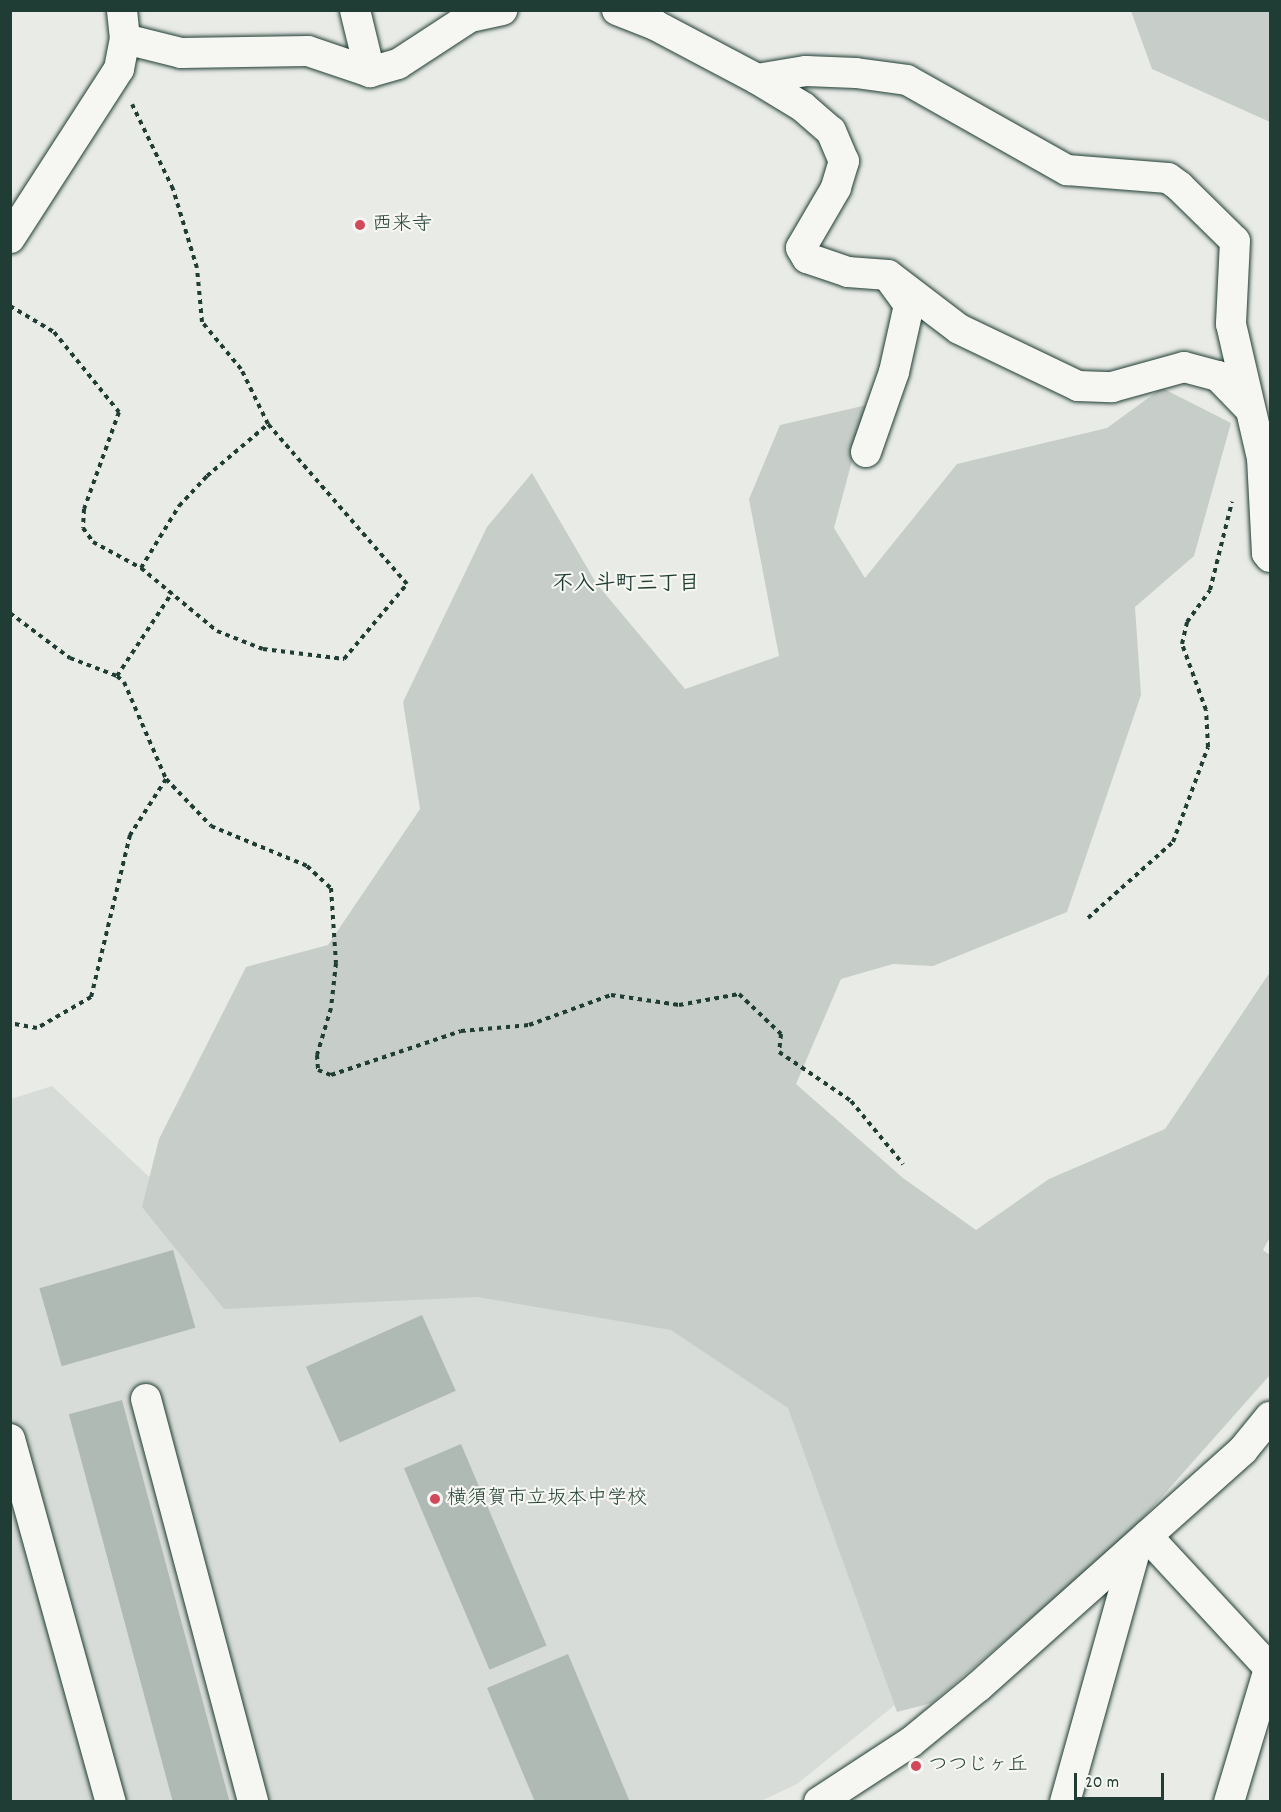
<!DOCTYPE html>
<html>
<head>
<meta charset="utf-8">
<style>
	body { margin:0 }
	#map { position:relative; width:1281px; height:1812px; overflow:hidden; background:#e9ebe7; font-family:Dekko,"Klee One",sans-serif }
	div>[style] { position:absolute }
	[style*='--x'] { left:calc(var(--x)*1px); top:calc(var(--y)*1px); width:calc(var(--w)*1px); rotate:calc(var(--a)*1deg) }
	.built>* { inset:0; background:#d8dcd8 }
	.green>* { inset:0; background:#c7cec9 }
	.building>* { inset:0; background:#b0bab5; transform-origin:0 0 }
	.path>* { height:4px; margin-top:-2px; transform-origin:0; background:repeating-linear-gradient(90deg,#1f3d34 0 4.5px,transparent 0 9px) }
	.roads { filter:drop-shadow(0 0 2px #1f3d34) drop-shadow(0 0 2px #1f3d34) }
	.minor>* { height:30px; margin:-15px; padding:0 15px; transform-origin:15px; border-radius:15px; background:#f6f6f2 }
	.dots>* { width:16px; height:16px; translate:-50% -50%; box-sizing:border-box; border:3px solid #f6f6f2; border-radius:50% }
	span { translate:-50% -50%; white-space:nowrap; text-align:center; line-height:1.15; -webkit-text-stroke:4.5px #f6f6f2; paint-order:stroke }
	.poi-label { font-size:20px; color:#1f3d34 }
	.left { translate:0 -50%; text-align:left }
	.neighbourhood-label { font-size:21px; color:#1f3d34; font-weight:700 }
	.frame { position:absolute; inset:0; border:12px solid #1f3d34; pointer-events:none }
	.scale { position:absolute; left:1074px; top:1773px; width:90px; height:27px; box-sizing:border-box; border:3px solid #1f3d34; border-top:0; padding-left:8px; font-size:18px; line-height:21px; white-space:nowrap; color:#1f3d34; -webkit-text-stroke:4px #f6f6f2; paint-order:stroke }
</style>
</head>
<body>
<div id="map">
	<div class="built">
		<div style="clip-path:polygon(52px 1086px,189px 1214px,805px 1310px,916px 1688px,797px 1784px,759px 1802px,11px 1802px,11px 1099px)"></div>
	</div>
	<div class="green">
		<div style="clip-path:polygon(1131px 11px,1270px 11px,1270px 122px,1152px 69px)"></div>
		<div style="clip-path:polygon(1162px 388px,1231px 423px,1194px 556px,1135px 607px,1141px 695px,1067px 912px,933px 966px,893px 964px,841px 979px,796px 1084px,903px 1178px,976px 1230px,1049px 1179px,1165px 1129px,1270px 972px,1270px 1237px,1263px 1250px,1270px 1255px,1270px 1375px,1127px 1536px,932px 1703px,897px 1712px,788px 1408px,671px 1330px,477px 1297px,224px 1309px,142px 1207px,159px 1139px,246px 967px,328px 945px,420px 809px,403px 702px,487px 527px,532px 473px,596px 583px,685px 689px,779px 656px,749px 499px,780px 425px,867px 405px,834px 528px,865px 578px,957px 464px,1107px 428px)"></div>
	</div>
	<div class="building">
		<div style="left:173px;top:1250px;width:81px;height:139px;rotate:74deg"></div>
		<div style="left:422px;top:1315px;width:83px;height:127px;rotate:66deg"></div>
		<div style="left:122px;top:1400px;width:416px;height:55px;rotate:75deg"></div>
		<div style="left:461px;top:1444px;width:219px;height:62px;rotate:67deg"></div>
		<div style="clip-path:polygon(568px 1654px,630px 1802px,535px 1802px,487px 1688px)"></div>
	</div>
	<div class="path">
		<div style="--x:10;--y:306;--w:51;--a:30.6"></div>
		<div style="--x:54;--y:332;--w:103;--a:50.9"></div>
		<div style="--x:119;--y:412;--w:103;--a:109.8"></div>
		<div style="--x:84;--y:509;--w:19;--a:93"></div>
		<div style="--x:83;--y:528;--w:17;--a:54"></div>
		<div style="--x:93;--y:542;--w:55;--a:28.4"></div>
		<div style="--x:141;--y:568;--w:99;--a:39.7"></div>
		<div style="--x:217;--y:631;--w:49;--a:21.4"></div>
		<div style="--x:263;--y:649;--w:82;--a:7"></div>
		<div style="--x:344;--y:659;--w:98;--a:-50"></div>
		<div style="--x:407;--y:584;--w:212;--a:-131"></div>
		<div style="--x:268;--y:424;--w:61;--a:-116.1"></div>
		<div style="--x:241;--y:369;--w:61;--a:-129.7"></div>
		<div style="--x:202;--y:322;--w:54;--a:-95.3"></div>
		<div style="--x:197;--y:268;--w:83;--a:-106.9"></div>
		<div style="--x:173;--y:189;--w:94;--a:-115.8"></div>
		<div style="--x:141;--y:568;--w:73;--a:-58.5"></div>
		<div style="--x:179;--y:506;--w:41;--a:-47"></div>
		<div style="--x:207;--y:476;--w:80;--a:-40.4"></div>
		<div style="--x:10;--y:613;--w:75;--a:36.9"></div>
		<div style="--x:70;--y:658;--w:50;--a:21"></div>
		<div style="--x:117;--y:676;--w:9;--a:41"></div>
		<div style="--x:124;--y:682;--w:106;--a:66.6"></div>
		<div style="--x:166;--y:779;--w:67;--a:122.7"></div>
		<div style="--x:130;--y:835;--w:167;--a:103.5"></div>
		<div style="--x:91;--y:997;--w:62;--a:150.1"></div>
		<div style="--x:37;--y:1028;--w:27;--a:-170"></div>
		<div style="--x:117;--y:676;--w:100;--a:-56.5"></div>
		<div style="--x:166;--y:779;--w:65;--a:46.2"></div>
		<div style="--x:211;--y:826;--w:104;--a:22.6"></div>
		<div style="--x:307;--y:866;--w:33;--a:43"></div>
		<div style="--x:331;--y:888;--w:75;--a:86.2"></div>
		<div style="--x:336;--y:963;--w:45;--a:96.3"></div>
		<div style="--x:331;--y:1008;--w:49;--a:106.6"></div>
		<div style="--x:317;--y:1055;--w:15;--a:86"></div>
		<div style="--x:318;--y:1070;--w:14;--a:21"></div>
		<div style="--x:331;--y:1075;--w:137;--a:-18.7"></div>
		<div style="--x:461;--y:1031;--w:68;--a:-5"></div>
		<div style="--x:529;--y:1025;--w:87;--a:-20.1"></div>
		<div style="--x:611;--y:995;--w:69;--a:8.4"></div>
		<div style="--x:679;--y:1005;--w:61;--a:-10.4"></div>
		<div style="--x:739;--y:994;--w:58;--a:43.6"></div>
		<div style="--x:781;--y:1034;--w:18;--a:96"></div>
		<div style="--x:779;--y:1052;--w:87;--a:34.2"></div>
		<div style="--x:851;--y:1101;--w:82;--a:50.5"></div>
		<div style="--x:1088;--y:918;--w:114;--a:-41.8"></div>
		<div style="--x:1173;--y:842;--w:101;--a:-69.8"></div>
		<div style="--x:1208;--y:747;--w:37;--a:-93"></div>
		<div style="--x:1206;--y:710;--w:70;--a:-110"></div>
		<div style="--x:1182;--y:644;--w:23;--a:-77"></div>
		<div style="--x:1187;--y:622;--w:39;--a:-54"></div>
		<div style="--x:1210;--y:590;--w:91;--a:-76"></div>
	</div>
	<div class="roads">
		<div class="minor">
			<div style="--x:355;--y:10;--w:64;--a:76.4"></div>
			<div style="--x:617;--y:10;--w:41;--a:21.5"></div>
			<div style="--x:655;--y:25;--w:115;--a:27.9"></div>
			<div style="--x:757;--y:79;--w:50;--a:-9.3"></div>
			<div style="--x:806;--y:71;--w:50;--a:2.3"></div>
			<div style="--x:856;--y:73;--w:51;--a:7.8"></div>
			<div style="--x:907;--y:80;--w:184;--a:29.4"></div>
			<div style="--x:1067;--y:170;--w:101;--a:4.5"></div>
			<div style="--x:1168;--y:178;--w:14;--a:36"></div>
			<div style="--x:1179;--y:186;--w:78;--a:44.5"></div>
			<div style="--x:1235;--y:241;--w:83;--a:92.8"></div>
			<div style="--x:1231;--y:324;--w:138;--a:77"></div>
			<div style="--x:1262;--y:458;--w:95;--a:87"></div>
			<div style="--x:1267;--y:553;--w:5;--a:53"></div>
			<div style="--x:125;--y:39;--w:58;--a:14"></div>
			<div style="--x:181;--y:53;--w:127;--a:-0.9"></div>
			<div style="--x:308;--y:51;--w:65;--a:18.7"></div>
			<div style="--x:370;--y:72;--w:29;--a:-16"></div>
			<div style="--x:398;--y:64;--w:86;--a:-33.1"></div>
			<div style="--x:470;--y:17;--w:33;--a:-12"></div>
			<div style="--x:757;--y:79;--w:54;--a:31.3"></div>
			<div style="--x:803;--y:107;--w:37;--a:41"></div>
			<div style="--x:831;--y:131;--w:33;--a:67"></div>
			<div style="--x:844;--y:161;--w:28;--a:107"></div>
			<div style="--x:836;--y:188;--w:69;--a:120.3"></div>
			<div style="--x:801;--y:248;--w:12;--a:59"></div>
			<div style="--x:807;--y:258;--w:43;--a:18.9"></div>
			<div style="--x:848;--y:272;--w:40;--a:4.3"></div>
			<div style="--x:888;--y:275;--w:89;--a:37.3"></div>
			<div style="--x:959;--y:329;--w:132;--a:25.6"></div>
			<div style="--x:1078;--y:386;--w:34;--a:2"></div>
			<div style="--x:1112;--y:387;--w:75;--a:-15.5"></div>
			<div style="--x:1184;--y:367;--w:35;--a:15"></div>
			<div style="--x:1218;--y:376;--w:46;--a:45.9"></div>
			<div style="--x:10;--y:238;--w:201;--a:-57.2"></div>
			<div style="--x:119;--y:69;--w:31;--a:-79"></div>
			<div style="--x:125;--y:39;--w:29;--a:-96"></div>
			<div style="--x:866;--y:452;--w:85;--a:-70.7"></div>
			<div style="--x:894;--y:372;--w:69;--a:-77.4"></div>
			<div style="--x:909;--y:305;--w:31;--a:-126"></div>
			<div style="--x:146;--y:1399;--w:417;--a:75.1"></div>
			<div style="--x:10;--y:1439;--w:377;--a:74.5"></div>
			<div style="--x:1147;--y:1536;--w:181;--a:47.2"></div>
			<div style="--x:819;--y:1802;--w:110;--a:-33.1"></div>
			<div style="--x:911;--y:1742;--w:87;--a:-39.4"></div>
			<div style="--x:978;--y:1687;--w:356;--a:-41.8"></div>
			<div style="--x:1243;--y:1450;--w:43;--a:-50.7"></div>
			<div style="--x:1065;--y:1802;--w:265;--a:-74.4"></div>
			<div style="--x:1229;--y:1802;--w:143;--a:-73.3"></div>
		</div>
	</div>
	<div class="dots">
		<div style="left:360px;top:225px;background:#d1495b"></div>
		<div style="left:435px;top:1499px;background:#d1495b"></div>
		<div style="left:916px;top:1766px;background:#d1495b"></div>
	</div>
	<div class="poi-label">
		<span class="left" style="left:372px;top:225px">西来寺</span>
		<span class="left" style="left:447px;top:1499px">横須賀市立坂本中学校</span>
		<span class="left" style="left:928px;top:1766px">つつじヶ丘</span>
	</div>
	<div class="neighbourhood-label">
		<span style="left:626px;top:585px">不入斗町三丁目</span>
	</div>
	<div class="frame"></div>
	<div class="scale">20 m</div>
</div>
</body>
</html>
